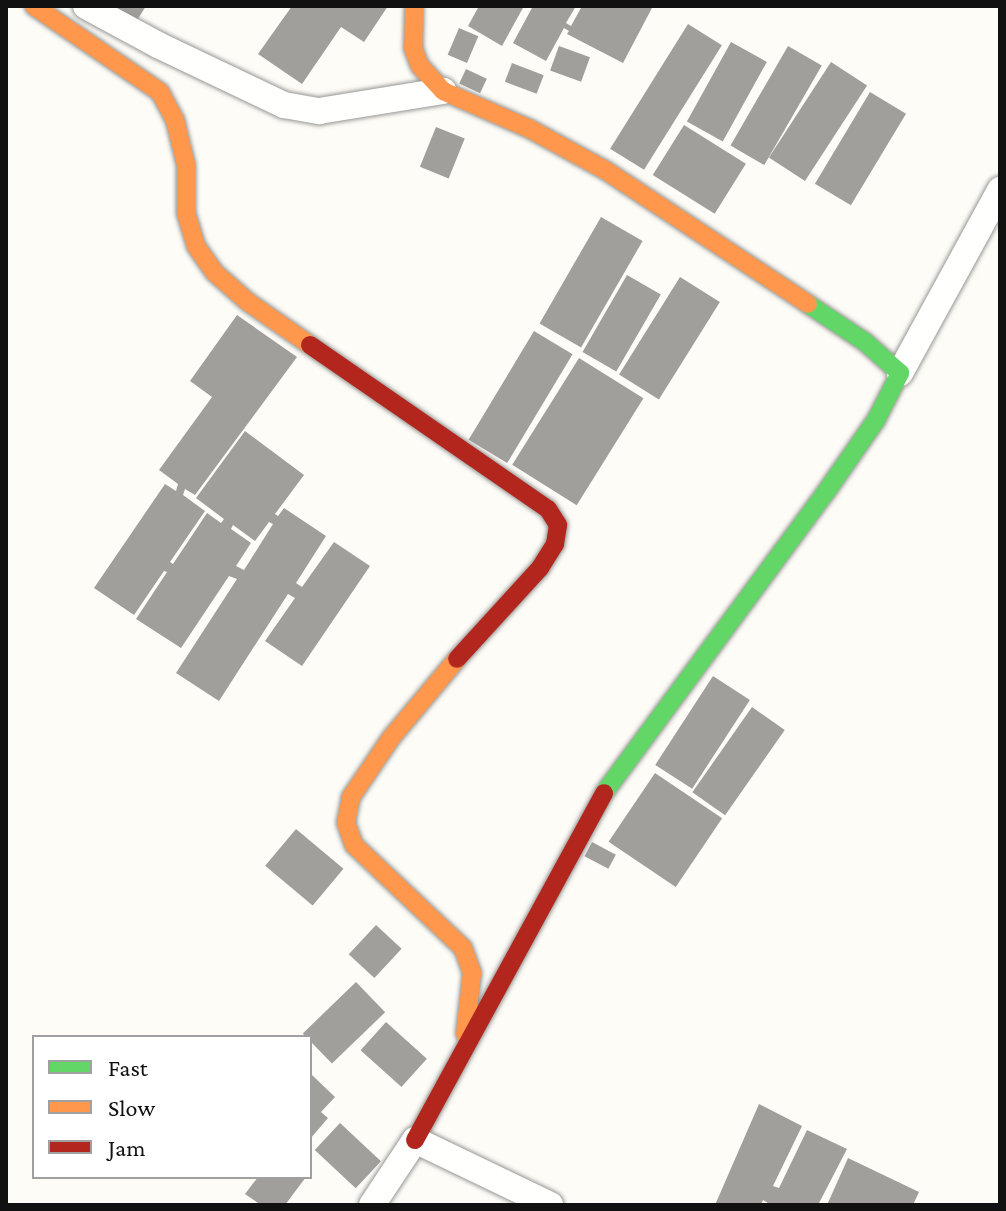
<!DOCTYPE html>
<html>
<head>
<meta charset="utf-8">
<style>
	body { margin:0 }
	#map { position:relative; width:1006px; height:1211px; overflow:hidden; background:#fdfcf7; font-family:"Crimson Pro",serif }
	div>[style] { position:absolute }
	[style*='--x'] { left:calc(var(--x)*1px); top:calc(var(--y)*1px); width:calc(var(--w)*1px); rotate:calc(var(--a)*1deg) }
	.building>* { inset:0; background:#a19f9c; transform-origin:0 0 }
	.roads { filter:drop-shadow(0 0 2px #979795) drop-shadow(0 0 2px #979795) }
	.street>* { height:26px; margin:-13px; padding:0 13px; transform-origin:13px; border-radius:13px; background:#fffffe }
	.fast>* { height:18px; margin:-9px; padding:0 9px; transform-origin:9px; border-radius:9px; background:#63d668 }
	.slow>* { height:18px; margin:-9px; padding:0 9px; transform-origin:9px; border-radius:9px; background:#ff974d }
	.jam>* { height:18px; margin:-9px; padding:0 9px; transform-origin:9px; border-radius:9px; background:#b3261e }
	span { translate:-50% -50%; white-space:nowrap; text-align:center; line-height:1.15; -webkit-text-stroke:8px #fff; paint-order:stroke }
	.frame { position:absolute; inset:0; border:8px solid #111; pointer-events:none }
	.legend { position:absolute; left:32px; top:1035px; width:280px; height:144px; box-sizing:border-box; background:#fff; border:2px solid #a0a0a0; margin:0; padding:10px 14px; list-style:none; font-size:24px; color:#111 }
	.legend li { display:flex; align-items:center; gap:16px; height:40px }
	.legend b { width:40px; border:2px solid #a0a0a0 }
</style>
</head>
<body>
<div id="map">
	<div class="building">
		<div style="clip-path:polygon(109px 6px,146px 6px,136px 22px)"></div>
		<div style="clip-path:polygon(292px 6px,388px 6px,364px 42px,341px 27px,302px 84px,258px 54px)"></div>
		<div style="clip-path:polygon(479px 6px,524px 6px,502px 46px,468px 26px)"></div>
		<div style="clip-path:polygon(533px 6px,576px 6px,566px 23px,571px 26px,582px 6px,653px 6px,623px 63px,567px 34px,569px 31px,564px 28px,546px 61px,513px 43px)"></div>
		<div style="left:688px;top:24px;width:40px;height:147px;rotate:32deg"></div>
		<div style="left:459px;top:28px;width:21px;height:29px;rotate:23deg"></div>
		<div style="left:731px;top:42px;width:41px;height:91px;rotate:29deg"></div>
		<div style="left:559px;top:46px;width:33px;height:26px;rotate:20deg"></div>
		<div style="left:788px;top:46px;width:39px;height:115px;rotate:30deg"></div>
		<div style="left:831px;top:62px;width:43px;height:114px;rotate:33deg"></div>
		<div style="left:512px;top:63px;width:34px;height:20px;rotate:21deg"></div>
		<div style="left:466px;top:69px;width:23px;height:16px;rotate:25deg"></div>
		<div style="left:870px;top:92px;width:42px;height:107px;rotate:31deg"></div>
		<div style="left:684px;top:125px;width:73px;height:59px;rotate:32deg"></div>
		<div style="left:436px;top:127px;width:31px;height:43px;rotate:22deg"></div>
		<div style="left:601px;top:217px;width:48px;height:123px;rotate:30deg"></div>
		<div style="left:627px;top:275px;width:39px;height:89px;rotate:30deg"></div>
		<div style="left:680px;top:277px;width:47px;height:115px;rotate:32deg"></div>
		<div style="clip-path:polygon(evenodd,237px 315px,297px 357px,195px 495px,185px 489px,183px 495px,205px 511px,170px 562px,173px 564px,207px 513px,221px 523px,224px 519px,196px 498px,245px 431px,304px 475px,275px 514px,278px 516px,284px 508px,326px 536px,296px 583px,302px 587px,334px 542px,370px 566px,302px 666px,265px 641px,295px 598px,288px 594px,219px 701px,176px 673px,237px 579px,229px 576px,181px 648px,136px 619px,167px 572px,164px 571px,134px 615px,94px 588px,165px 484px,176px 491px,178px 484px,159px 470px,212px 397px,190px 381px,237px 315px,269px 522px,273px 524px,244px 570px,236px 566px,251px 543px,231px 529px,233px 525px,255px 541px,269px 522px)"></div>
		<div style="left:534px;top:331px;width:45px;height:127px;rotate:31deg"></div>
		<div style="left:579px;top:358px;width:76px;height:126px;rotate:32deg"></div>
		<div style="left:713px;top:676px;width:44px;height:106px;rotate:33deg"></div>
		<div style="left:752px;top:707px;width:40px;height:104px;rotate:35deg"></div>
		<div style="left:655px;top:773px;width:81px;height:83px;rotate:34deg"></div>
		<div style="left:296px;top:829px;width:62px;height:48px;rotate:40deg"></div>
		<div style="left:592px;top:842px;width:27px;height:16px;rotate:28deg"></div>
		<div style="left:376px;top:925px;width:35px;height:40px;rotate:43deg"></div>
		<div style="left:356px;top:982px;width:42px;height:74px;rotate:46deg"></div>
		<div style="left:386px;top:1022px;width:55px;height:38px;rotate:42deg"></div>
		<div style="clip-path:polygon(312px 1075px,335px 1097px,321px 1112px,328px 1118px,310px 1139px)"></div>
		<div style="clip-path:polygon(759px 1104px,802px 1126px,773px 1186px,779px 1188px,807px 1130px,847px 1149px,818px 1205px,771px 1205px,763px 1200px,761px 1205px,715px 1205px)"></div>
		<div style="left:340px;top:1123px;width:56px;height:37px;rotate:43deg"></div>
		<div style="clip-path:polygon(848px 1158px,919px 1192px,913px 1205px,827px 1205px)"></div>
		<div style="clip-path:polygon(258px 1177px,306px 1177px,285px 1205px,261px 1205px,245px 1194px)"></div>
	</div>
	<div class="roads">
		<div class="street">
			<div style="--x:86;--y:6;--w:82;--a:28.4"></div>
			<div style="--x:158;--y:45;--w:140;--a:25.5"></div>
			<div style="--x:284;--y:105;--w:36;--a:10"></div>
			<div style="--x:319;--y:111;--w:126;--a:-9.2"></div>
			<div style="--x:900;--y:373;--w:209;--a:-61.3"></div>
			<div style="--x:372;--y:1205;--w:78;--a:-56.5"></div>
			<div style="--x:415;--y:1140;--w:150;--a:25.7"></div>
		</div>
		<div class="fast">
			<div style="--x:604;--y:793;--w:374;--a:-53.6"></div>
			<div style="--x:826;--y:492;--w:88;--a:-55.2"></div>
			<div style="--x:876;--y:420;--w:53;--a:-62.9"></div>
			<div style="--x:900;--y:373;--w:47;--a:-138.5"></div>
			<div style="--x:865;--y:342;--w:69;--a:-146.3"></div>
		</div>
		<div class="slow">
			<div style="--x:34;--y:6;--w:153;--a:34.3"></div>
			<div style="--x:160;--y:92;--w:32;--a:62"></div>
			<div style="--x:175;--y:120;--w:46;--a:76.3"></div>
			<div style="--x:186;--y:165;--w:48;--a:90"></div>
			<div style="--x:186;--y:213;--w:34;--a:73"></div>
			<div style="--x:196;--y:246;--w:32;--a:55"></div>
			<div style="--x:214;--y:272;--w:45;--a:41.4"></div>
			<div style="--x:248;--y:302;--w:75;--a:34.7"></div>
			<div style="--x:414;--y:9;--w:39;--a:91"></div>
			<div style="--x:413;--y:48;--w:19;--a:69"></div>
			<div style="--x:420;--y:66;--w:34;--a:47"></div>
			<div style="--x:443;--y:91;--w:95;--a:23.6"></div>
			<div style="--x:530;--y:129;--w:85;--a:28.7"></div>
			<div style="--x:605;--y:170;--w:243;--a:33.4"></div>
			<div style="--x:457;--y:659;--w:103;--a:129.9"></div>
			<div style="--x:391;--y:738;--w:71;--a:124.1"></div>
			<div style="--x:351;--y:797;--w:26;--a:101"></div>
			<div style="--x:346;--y:823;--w:23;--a:70"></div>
			<div style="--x:354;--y:845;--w:150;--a:43.4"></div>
			<div style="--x:463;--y:948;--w:27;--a:70"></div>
			<div style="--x:472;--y:973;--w:61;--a:96.5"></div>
		</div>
		<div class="jam">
			<div style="--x:310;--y:345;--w:289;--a:34.6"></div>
			<div style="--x:548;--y:509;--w:19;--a:58"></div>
			<div style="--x:558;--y:525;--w:19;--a:99"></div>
			<div style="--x:555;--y:544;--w:28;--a:122"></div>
			<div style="--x:540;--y:568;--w:123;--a:132.4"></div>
			<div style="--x:415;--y:1140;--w:395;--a:-61.4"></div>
		</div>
	</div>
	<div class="frame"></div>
	<ul class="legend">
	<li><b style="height:10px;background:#63d668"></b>Fast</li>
	<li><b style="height:10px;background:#ff974d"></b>Slow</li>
	<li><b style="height:10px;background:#b3261e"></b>Jam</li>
	</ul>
</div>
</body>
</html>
